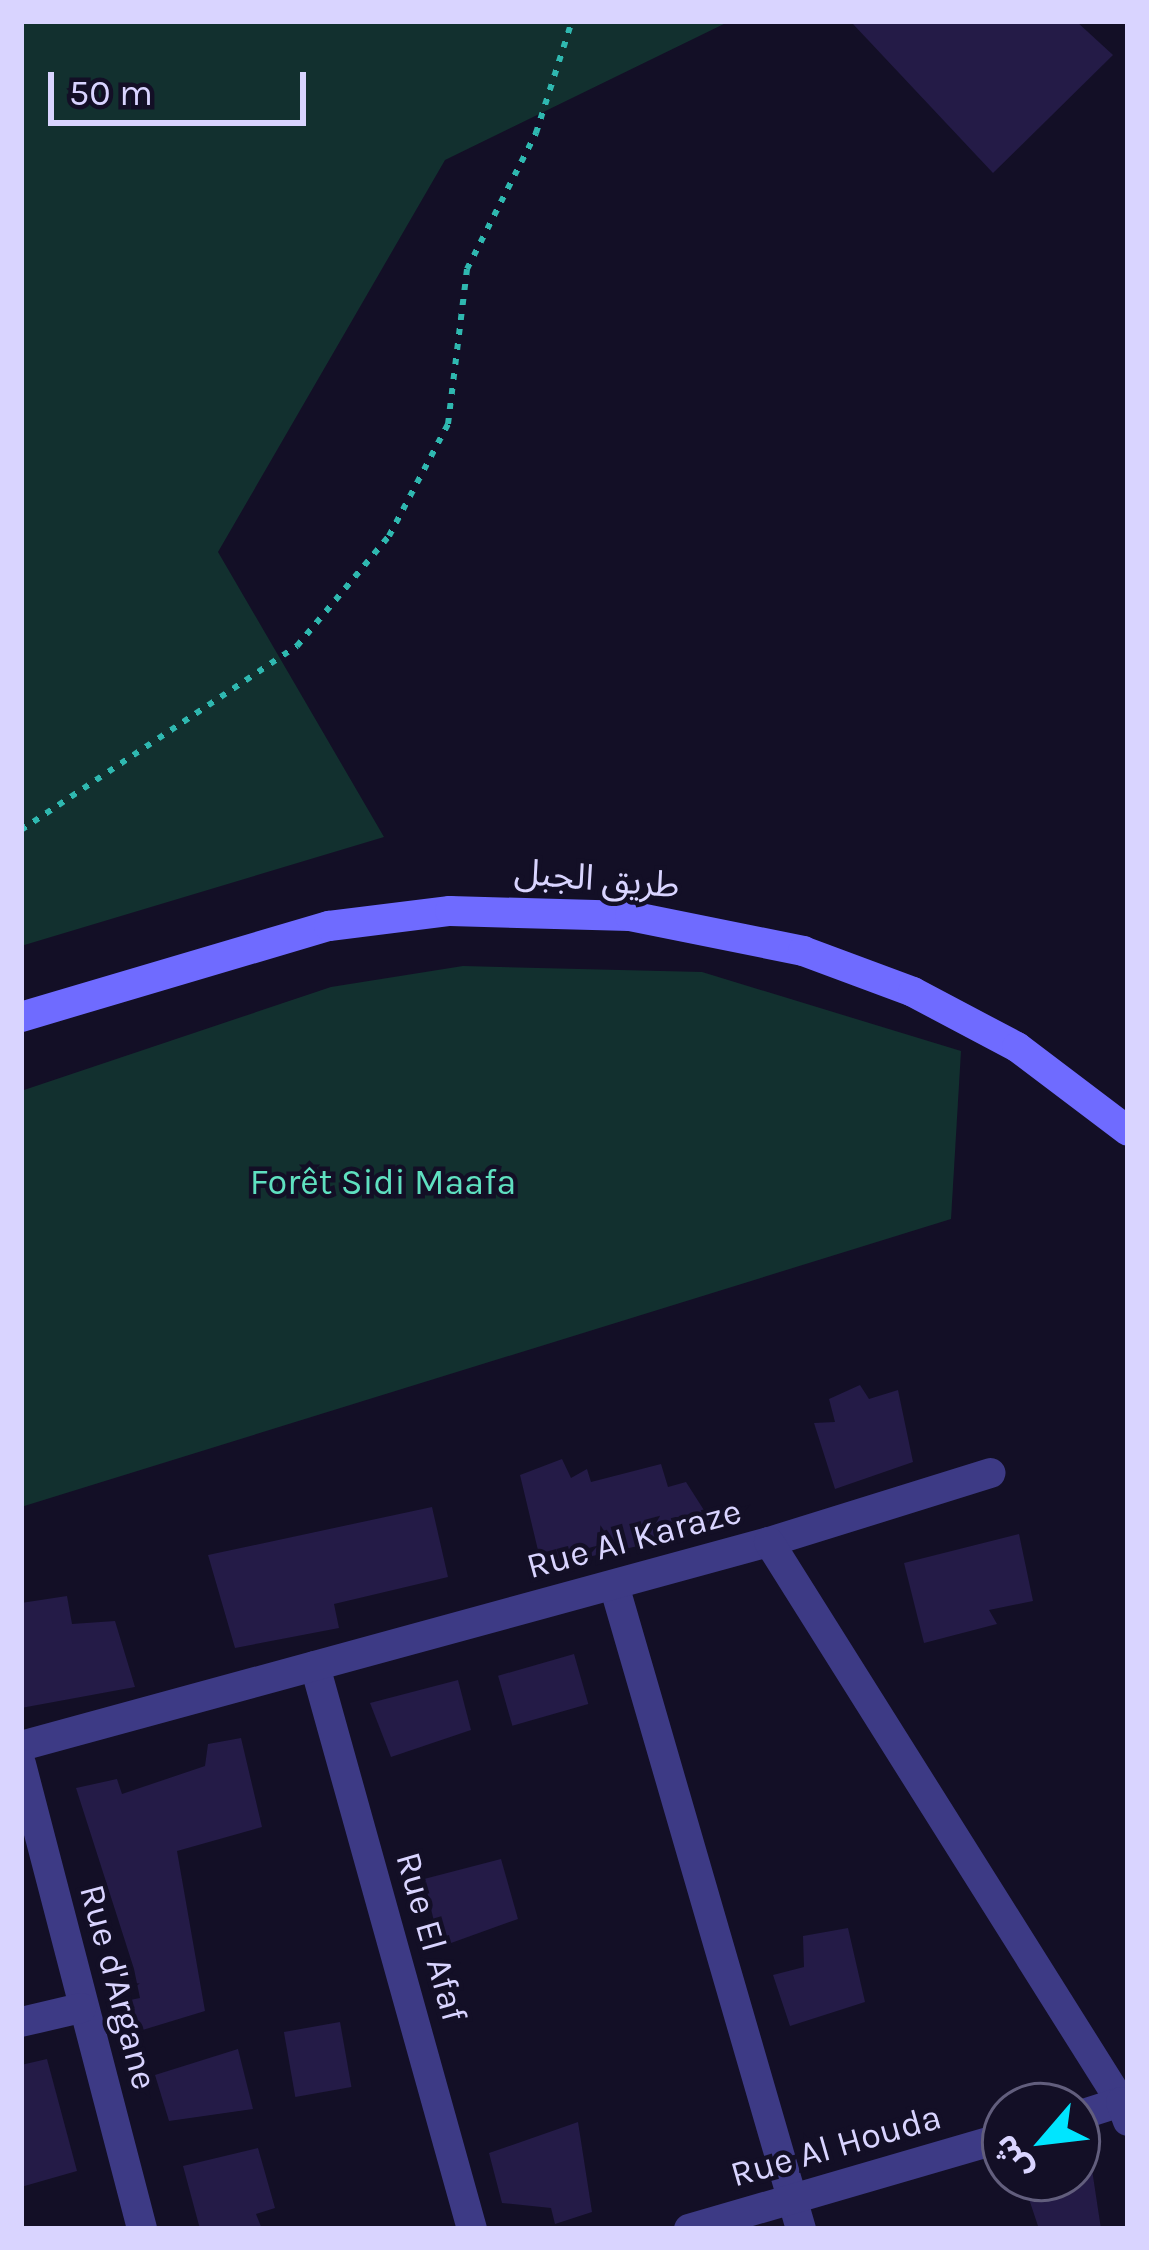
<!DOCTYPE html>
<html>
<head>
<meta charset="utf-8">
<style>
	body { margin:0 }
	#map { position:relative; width:1149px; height:2250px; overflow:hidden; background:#130f26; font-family:Karla,"Noto Sans Arabic",sans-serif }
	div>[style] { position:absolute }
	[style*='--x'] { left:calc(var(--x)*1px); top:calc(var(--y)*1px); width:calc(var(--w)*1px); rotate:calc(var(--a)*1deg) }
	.green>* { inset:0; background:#12302f }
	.building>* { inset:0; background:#241b47; transform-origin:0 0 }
	.path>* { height:6px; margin-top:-3px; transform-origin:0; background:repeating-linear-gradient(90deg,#2fb8b0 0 6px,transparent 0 15px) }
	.street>* { height:30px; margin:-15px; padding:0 15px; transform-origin:15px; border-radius:15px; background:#3d3a85 }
	.secondary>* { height:30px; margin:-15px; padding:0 15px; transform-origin:15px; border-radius:15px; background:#6f6bff }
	span { translate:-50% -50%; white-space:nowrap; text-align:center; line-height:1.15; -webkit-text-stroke:9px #130f26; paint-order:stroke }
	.street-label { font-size:36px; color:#d9d4ff }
	.park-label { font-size:36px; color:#5fe0c0 }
	.frame { position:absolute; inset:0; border:24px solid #d9d4ff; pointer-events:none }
	.north { position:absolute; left:981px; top:2082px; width:120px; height:120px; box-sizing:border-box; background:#130f26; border:3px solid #625e7d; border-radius:50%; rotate:242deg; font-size:33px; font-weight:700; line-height:48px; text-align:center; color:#d9d4ff }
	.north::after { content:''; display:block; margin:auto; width:42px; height:54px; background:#00e5ff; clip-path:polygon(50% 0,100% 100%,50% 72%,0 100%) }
	.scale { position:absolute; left:48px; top:72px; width:258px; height:54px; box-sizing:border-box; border:6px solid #d9d4ff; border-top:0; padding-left:15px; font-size:36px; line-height:42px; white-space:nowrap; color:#d9d4ff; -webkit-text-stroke:9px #130f26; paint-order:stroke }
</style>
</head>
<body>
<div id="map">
	<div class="green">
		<div style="clip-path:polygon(21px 21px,730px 21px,445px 160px,218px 552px,384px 837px,21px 946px)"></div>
		<div style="clip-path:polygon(463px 966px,702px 972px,961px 1051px,951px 1219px,21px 1507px,21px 1091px,331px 987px)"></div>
	</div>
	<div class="building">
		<div style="clip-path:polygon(1076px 21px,1113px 55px,993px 173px,853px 24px)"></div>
		<div style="clip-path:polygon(860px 1385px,869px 1399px,898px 1390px,913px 1462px,835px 1489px,814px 1423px,835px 1422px,829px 1399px)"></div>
		<div style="clip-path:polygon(562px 1459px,571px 1478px,587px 1469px,591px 1482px,661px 1464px,668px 1487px,686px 1482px,716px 1529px,542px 1567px,520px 1475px)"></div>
		<div style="clip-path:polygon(432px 1507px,448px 1577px,334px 1604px,339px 1628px,235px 1648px,208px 1555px)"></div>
		<div style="clip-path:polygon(1019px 1534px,1033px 1601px,989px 1610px,997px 1624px,924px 1643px,904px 1563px)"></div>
		<div style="clip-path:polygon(67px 1596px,72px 1624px,115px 1621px,135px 1687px,21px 1708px,21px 1603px)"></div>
		<div style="left:574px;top:1654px;width:52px;height:79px;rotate:74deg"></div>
		<div style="clip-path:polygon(458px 1680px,471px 1730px,391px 1757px,370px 1703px)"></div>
		<div style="clip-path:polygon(241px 1738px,262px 1827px,177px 1851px,205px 2011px,136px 2032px,125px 2001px,140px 1998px,134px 1969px,76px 1788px,117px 1779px,122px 1794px,205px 1766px,208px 1744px)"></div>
		<div style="clip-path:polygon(501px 1859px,518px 1919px,440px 1947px,424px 1879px)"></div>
		<div style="clip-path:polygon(848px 1928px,865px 2002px,790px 2026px,773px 1975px,804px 1967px,803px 1936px)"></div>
		<div style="left:340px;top:2022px;width:66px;height:57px;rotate:80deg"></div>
		<div style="clip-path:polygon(238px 2049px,253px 2109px,169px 2121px,155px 2075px)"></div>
		<div style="clip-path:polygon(47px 2059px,77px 2171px,21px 2187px,21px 2065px)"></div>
		<div style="clip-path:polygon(578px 2122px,592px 2212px,555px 2224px,551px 2208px,502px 2203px,489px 2153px)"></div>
		<div style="clip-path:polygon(258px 2148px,275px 2208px,256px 2214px,262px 2229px,200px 2229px,183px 2166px)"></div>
		<div style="clip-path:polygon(1091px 2163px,1101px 2229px,1039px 2229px,1022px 2178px,1077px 2178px)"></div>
	</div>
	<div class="path">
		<div style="--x:21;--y:830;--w:332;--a:-33.7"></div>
		<div style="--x:297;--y:646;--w:143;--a:-50.1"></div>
		<div style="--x:389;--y:536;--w:127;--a:-62.2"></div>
		<div style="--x:448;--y:424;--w:156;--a:-83"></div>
		<div style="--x:467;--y:269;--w:153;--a:-63.1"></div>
		<div style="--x:536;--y:133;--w:118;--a:-72.2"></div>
	</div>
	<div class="street">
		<div style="--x:769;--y:1542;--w:232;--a:-17.3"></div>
		<div style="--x:614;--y:1585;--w:671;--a:73.81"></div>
		<div style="--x:315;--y:1666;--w:584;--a:74.42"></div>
		<div style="--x:21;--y:1746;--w:775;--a:-15.26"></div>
		<div style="--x:769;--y:1542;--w:661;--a:57.85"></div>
		<div style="--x:21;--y:1764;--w:480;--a:75.4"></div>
		<div style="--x:21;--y:2022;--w:62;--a:-13.1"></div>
		<div style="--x:1077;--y:2116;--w:46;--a:-17.7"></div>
		<div style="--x:1121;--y:2102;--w:20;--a:70"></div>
		<div style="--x:689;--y:2229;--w:329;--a:-16.2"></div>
	</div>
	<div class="secondary">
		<div style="--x:21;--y:1017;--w:321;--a:-16.5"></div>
		<div style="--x:329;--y:926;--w:122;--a:-7.1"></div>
		<div style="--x:450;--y:911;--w:180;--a:1.6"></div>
		<div style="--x:630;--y:916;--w:177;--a:11.4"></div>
		<div style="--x:803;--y:951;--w:117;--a:20.4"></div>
		<div style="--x:913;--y:992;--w:118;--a:27.9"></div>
		<div style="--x:1017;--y:1047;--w:139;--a:37.1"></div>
	</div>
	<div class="street-label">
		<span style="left:597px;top:879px;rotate:5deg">طريق الجبل</span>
		<span style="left:634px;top:1539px;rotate:-15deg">Rue Al Karaze</span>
		<span style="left:431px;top:1937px;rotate:74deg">Rue El Afaf</span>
		<span style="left:118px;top:1987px;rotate:75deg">Rue d'Argane</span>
		<span style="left:836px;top:2146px;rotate:-16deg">Rue Al Houda</span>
	</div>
	<div class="park-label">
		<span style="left:383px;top:1183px">Forêt Sidi Maafa</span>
	</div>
	<div class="frame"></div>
	<div class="north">ش</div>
	<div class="scale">50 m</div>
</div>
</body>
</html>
